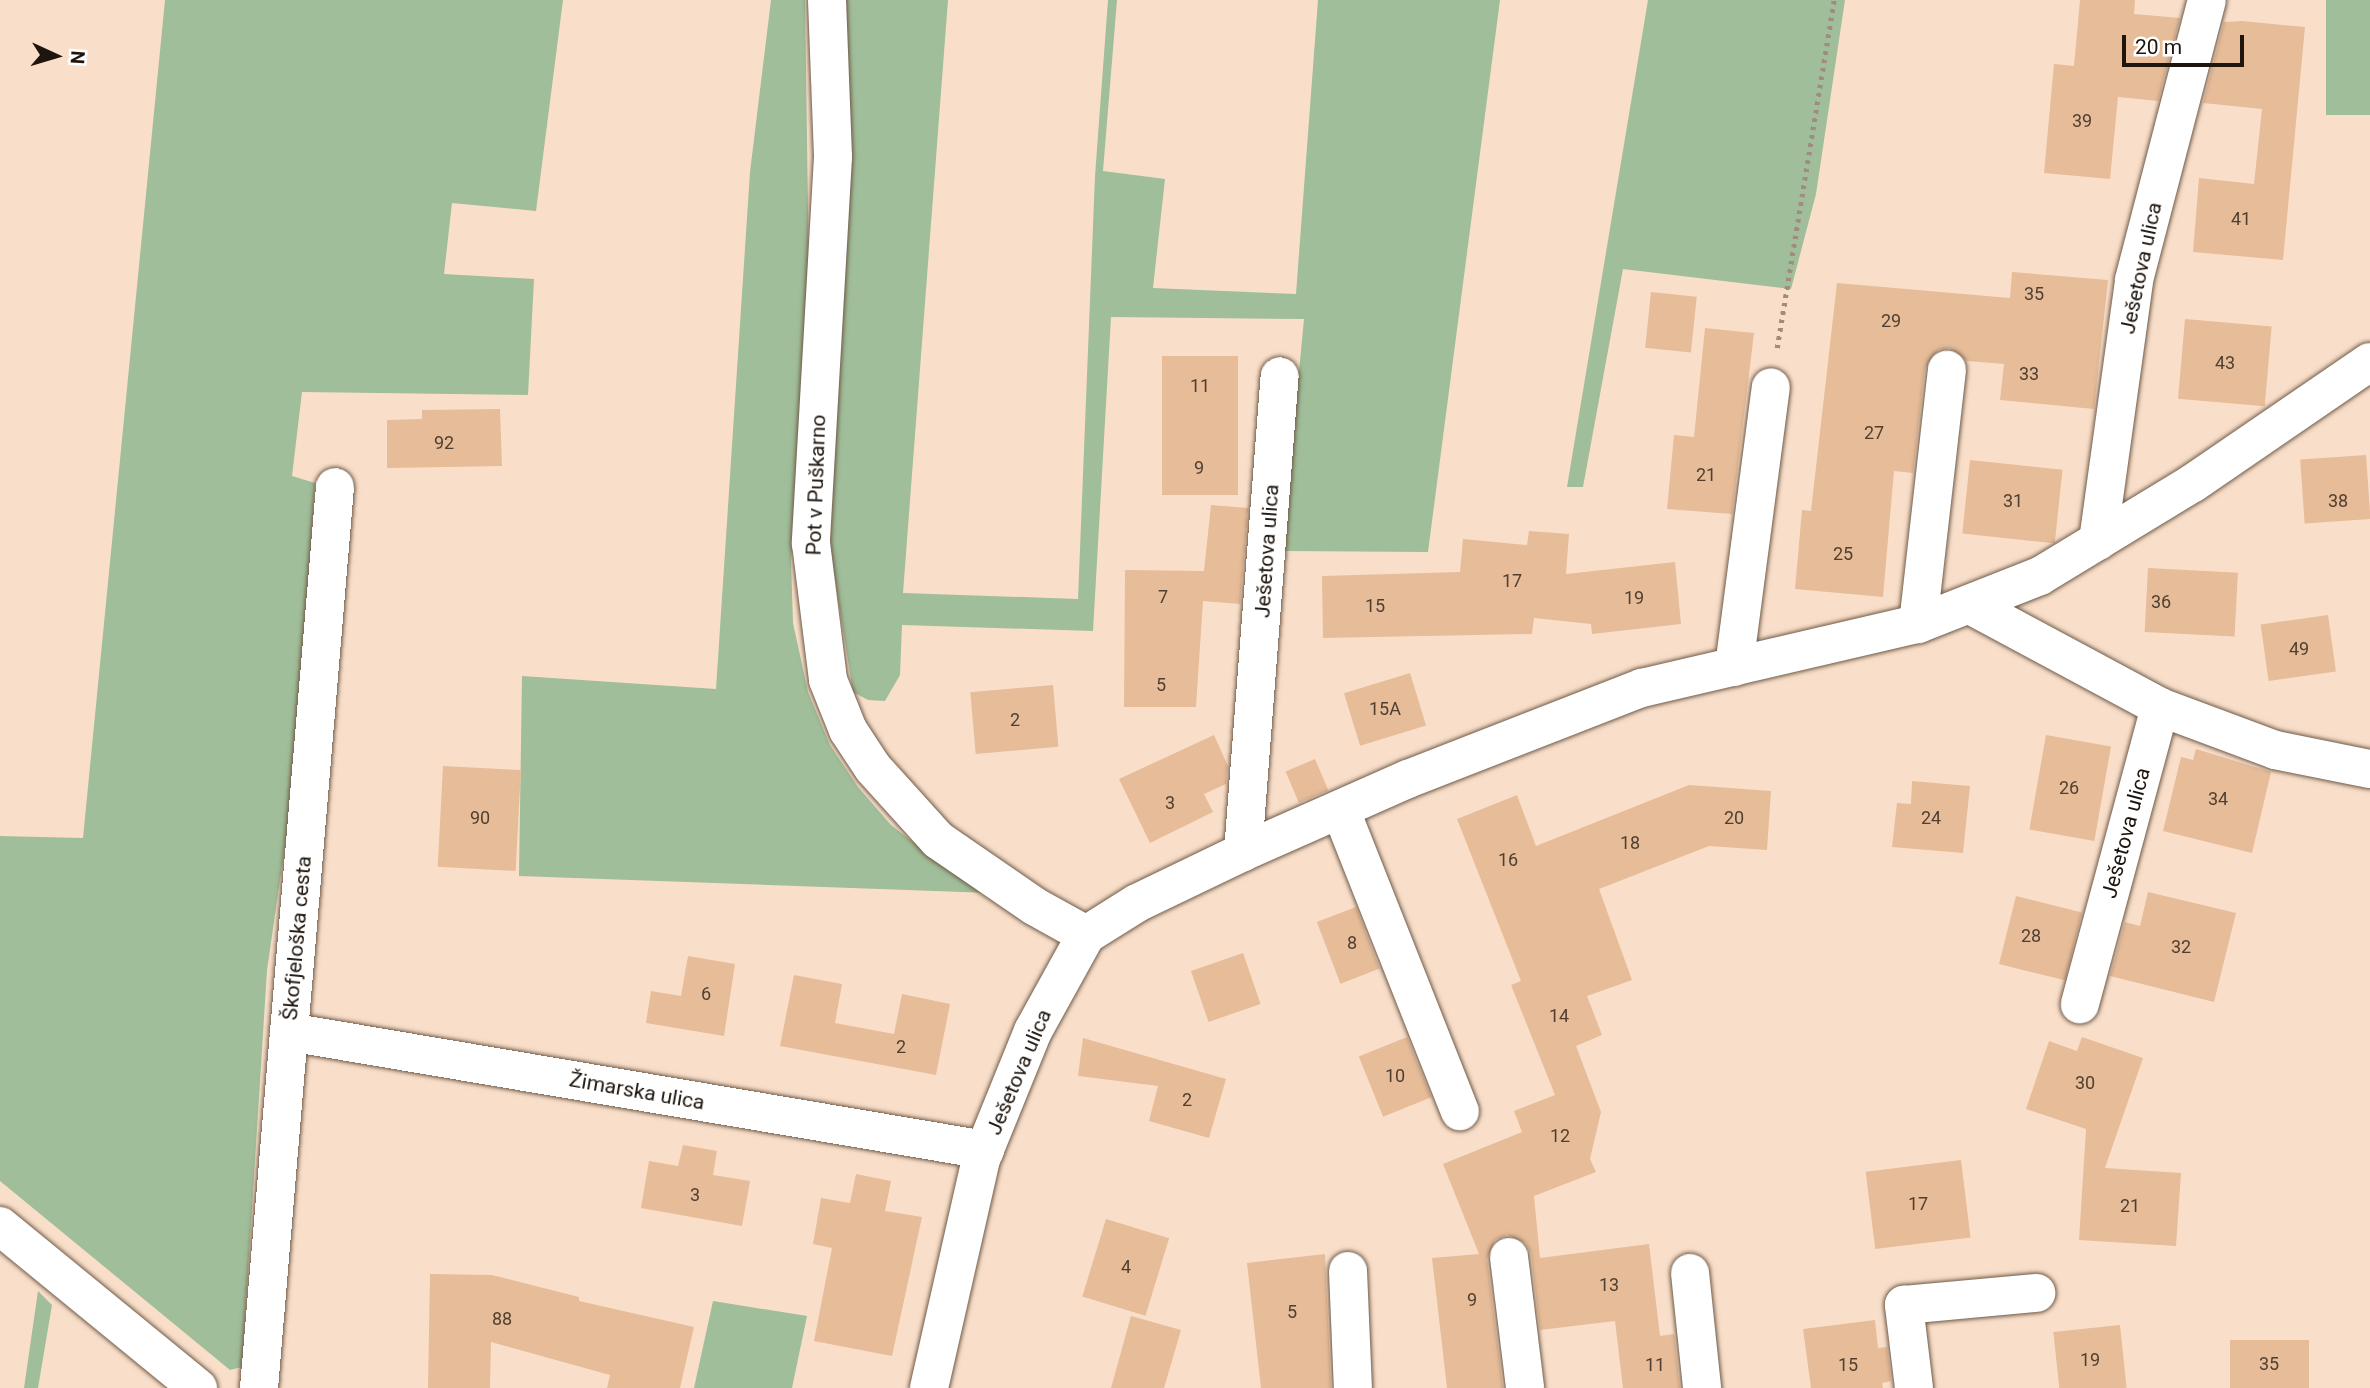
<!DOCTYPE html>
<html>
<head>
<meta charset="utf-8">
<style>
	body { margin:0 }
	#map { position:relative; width:2370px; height:1388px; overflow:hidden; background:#f9dfca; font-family:Roboto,sans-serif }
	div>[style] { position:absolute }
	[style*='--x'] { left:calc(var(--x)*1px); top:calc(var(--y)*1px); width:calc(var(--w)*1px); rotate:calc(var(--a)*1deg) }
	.green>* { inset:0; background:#a0be99; transform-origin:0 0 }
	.building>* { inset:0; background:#e6bc99; transform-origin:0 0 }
	.path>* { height:4.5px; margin-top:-2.25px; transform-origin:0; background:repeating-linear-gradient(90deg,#9f8c7d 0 3.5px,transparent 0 8.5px) }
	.roads { filter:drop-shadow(0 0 2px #6f5a48) drop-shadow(0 0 2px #6f5a48) }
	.minor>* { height:38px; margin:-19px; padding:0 19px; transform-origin:19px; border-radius:19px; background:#fff }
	span { translate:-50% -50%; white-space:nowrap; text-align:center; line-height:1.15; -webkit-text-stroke:7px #fff; paint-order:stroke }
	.number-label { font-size:18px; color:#503f31 }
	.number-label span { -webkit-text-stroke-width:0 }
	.street-label { font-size:21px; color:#1e150e }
	.north { position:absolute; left:21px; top:21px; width:70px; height:70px; -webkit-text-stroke:5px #fff; paint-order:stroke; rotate:94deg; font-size:19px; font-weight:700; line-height:28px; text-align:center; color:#1e150e }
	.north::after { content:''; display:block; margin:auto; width:24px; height:32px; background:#1e150e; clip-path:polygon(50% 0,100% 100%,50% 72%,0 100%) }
	.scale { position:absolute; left:2122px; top:35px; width:122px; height:32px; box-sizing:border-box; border:4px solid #1e150e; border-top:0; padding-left:9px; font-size:21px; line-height:24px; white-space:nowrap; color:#1e150e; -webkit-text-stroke:5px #fff; paint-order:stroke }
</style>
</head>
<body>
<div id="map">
	<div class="green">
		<div style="clip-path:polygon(165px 0,563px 0,536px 211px,452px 203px,444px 274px,534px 279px,528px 395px,302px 392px,292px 476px,315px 483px,297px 763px,267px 970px,242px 1367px,230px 1370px,0 1181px,0 836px,83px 838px)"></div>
		<div style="clip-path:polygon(771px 0,805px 0,809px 277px,791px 561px,793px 623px,808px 692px,830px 745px,858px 787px,891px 825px,954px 874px,990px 893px,519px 876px,522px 676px,716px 689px,750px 172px)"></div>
		<div style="clip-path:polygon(844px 0,948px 0,903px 593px,1078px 599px,1095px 176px,1108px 0,1117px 0,1103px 171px,1165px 179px,1153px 288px,1296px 294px,1318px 0,1500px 0,1428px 552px,1282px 551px,1304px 319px,1111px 317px,1093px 631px,902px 625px,900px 675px,885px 701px,868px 700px,853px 692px,830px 548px,846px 222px)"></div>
		<div style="clip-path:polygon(1648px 0,1845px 0,1816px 194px,1791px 289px,1623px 269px,1583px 487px,1567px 487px)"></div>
		<div style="left:2326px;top:0;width:44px;height:115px"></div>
		<div style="clip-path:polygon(38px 1291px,52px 1305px,38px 1388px,24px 1388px)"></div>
		<div style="clip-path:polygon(713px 1301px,807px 1316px,792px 1388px,694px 1388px)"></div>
	</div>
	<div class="building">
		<div style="clip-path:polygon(2080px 0,2135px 0,2134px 14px,2180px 18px,2158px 101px,2118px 97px,2110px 179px,2044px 173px,2054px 64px,2074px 66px)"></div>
		<div style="clip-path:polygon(2242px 21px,2305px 27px,2283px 260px,2193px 252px,2199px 178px,2254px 184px,2262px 109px,2203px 103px,2224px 22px)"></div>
		<div style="clip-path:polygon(2012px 272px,2108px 280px,2094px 409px,2000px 400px,2004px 364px,1967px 361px,1950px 348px,1938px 350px,1925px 368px,1913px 473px,1894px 471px,1883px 597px,1795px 589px,1802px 510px,1811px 511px,1837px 283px,2010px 298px)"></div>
		<div style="left:1651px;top:292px;width:46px;height:56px;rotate:6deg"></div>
		<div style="left:2185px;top:319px;width:87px;height:80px;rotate:5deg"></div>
		<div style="clip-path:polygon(1705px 328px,1754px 333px,1732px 514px,1667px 509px,1674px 435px,1694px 437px)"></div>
		<div style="left:1162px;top:356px;width:76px;height:139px"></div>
		<div style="clip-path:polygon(500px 409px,502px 466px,387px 468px,387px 420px,422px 419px,422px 410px)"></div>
		<div style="left:2366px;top:455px;width:64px;height:66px;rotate:86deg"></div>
		<div style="left:1970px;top:460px;width:93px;height:74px;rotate:6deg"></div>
		<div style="clip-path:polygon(1211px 505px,1248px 508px,1240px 604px,1203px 601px,1196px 707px,1124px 707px,1125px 570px,1204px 571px)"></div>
		<div style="clip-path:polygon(1529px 531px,1569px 534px,1566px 574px,1675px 562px,1681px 624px,1592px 634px,1591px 624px,1534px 618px,1532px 634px,1323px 638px,1322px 576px,1460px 572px,1463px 539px,1527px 545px)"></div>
		<div style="left:2148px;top:568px;width:90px;height:64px;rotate:3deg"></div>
		<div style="left:2328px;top:615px;width:57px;height:68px;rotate:82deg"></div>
		<div style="left:1410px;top:673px;width:55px;height:69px;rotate:73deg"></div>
		<div style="left:1053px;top:685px;width:62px;height:83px;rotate:85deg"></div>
		<div style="clip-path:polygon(1214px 735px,1228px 766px,1226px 784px,1204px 794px,1213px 812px,1150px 843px,1119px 779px)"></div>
		<div style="left:2046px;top:735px;width:66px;height:96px;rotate:10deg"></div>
		<div style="clip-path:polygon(2196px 749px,2271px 772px,2252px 853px,2163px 831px,2181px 757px,2193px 760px)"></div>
		<div style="left:1315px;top:759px;width:34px;height:32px;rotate:67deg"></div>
		<div style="left:443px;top:766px;width:78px;height:101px;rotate:3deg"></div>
		<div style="clip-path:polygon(1912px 781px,1970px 786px,1963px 853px,1892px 847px,1897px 803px,1911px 804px)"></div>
		<div style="clip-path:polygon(1689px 785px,1771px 791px,1767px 850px,1709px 846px,1599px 889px,1632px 980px,1587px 996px,1602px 1035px,1576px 1046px,1601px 1112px,1590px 1159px,1596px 1172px,1534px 1196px,1540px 1258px,1649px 1244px,1660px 1336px,1674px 1334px,1680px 1388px,1623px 1388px,1615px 1321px,1540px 1330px,1531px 1254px,1526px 1243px,1507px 1235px,1495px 1240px,1487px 1259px,1503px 1388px,1447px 1388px,1432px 1258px,1479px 1254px,1443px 1164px,1522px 1132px,1514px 1111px,1555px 1095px,1511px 985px,1521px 981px,1457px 819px,1517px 795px,1536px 846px)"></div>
		<div style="clip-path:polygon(2148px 892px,2236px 913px,2214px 1002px,2110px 976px,2125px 922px,2140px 926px)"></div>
		<div style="left:2016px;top:896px;width:68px;height:70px;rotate:14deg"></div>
		<div style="left:1356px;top:907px;width:66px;height:42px;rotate:69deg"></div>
		<div style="left:1243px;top:953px;width:54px;height:55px;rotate:71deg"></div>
		<div style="clip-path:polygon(688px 956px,735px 964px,724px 1036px,646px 1023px,651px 991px,681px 996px)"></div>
		<div style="clip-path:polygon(794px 975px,842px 984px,835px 1023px,894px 1034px,902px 994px,950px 1004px,936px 1075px,780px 1046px)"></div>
		<div style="left:1407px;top:1037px;width:65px;height:52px;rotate:68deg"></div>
		<div style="clip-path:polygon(2082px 1037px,2143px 1058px,2105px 1168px,2181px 1173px,2176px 1246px,2079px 1240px,2086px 1129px,2026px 1109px,2049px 1041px,2077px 1051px)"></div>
		<div style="clip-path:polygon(1083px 1038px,1226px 1079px,1209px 1138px,1149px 1121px,1158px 1086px,1078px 1076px)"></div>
		<div style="clip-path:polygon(683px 1145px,717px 1151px,713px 1175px,750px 1181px,742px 1226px,641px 1208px,649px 1161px,678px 1166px)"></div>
		<div style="left:1961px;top:1160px;width:78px;height:96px;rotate:83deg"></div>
		<div style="clip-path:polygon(856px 1174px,891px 1181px,885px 1211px,922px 1217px,892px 1356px,814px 1341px,832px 1248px,813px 1244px,821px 1198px,850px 1203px)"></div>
		<div style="left:1106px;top:1219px;width:66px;height:81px;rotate:17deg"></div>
		<div style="clip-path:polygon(1325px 1254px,1331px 1388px,1261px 1388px,1247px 1263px)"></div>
		<div style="clip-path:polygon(430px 1274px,492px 1275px,579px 1297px,579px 1301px,694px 1327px,680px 1388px,607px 1388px,610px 1375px,491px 1342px,490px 1388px,428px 1388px)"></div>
		<div style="clip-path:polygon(1131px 1316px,1181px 1330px,1164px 1388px,1111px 1388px)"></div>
		<div style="clip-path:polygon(1875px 1320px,1878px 1348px,1887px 1347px,1891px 1381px,1882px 1383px,1883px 1388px,1811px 1388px,1803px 1329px)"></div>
		<div style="left:2120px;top:1325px;width:63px;height:67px;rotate:84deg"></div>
		<div style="left:2230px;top:1340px;width:79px;height:48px"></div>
	</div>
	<div class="path">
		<div style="--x:1777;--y:348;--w:353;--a:-80.7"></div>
	</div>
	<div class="roads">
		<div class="minor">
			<div style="--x:827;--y:0;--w:157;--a:87.8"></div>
			<div style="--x:833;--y:157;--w:387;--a:93.3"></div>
			<div style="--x:811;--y:543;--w:138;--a:82.9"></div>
			<div style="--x:828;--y:680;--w:54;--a:68.2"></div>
			<div style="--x:848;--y:730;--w:45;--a:56.7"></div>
			<div style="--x:873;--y:768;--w:97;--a:47.9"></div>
			<div style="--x:938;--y:840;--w:116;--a:34.5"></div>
			<div style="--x:1034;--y:906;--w:60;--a:29.1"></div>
			<div style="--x:2098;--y:541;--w:263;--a:-82.1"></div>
			<div style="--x:2134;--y:280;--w:289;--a:-75.4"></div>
			<div style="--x:1972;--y:606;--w:213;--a:28.2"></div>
			<div style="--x:2160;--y:707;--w:308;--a:105.1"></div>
			<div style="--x:1918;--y:624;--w:256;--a:-83.5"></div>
			<div style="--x:1734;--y:667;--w:282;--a:-82.5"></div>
			<div style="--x:2160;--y:707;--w:123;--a:20.5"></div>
			<div style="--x:2275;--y:750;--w:97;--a:11.3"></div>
			<div style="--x:1341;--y:811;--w:323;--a:68.4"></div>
			<div style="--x:1243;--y:852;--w:477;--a:-85.6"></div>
			<div style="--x:289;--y:1032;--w:706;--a:9.62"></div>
			<div style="--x:0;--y:1226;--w:256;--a:39.3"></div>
			<div style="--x:1509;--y:1257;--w:132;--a:83"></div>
			<div style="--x:1348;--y:1271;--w:117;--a:87.6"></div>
			<div style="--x:1690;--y:1273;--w:116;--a:84"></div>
			<div style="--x:259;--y:1388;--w:904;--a:-85.18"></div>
			<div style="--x:929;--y:1388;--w:235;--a:-77.2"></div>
			<div style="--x:981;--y:1159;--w:138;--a:-67.9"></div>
			<div style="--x:1033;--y:1031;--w:110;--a:-61.1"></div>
			<div style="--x:1086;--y:935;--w:60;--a:-32.1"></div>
			<div style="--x:1137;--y:903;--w:118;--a:-25.7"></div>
			<div style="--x:1243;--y:852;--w:180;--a:-23.9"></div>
			<div style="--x:1408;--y:779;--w:251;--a:-21.3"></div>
			<div style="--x:1642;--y:688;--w:283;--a:-13.1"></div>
			<div style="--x:1918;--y:624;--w:131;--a:-21.5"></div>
			<div style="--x:2040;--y:576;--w:179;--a:-31.3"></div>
			<div style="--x:2193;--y:483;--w:214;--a:-34.4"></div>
			<div style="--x:1914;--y:1388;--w:84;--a:-96.9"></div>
			<div style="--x:1904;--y:1305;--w:133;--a:-5.2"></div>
		</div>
	</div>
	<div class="number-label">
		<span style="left:2082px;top:121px">39</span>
		<span style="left:2241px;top:219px">41</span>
		<span style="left:2034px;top:294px">35</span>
		<span style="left:1891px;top:321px">29</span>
		<span style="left:2225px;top:363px">43</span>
		<span style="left:2029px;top:374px">33</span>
		<span style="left:1200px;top:386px">11</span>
		<span style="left:1874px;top:433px">27</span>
		<span style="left:444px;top:443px">92</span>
		<span style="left:1199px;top:468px">9</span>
		<span style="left:1706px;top:475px">21</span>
		<span style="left:2013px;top:501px">31</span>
		<span style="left:2338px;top:501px">38</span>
		<span style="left:1843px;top:554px">25</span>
		<span style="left:1512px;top:581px">17</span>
		<span style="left:1163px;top:597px">7</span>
		<span style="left:1634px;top:598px">19</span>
		<span style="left:2161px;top:602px">36</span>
		<span style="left:1375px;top:606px">15</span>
		<span style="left:2299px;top:649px">49</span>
		<span style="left:1161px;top:685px">5</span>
		<span style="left:1385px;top:709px">15A</span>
		<span style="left:1015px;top:720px">2</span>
		<span style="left:2069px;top:788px">26</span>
		<span style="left:2218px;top:799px">34</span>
		<span style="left:1170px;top:803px">3</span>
		<span style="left:480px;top:818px">90</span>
		<span style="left:1734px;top:818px">20</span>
		<span style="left:1931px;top:818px">24</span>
		<span style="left:1630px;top:843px">18</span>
		<span style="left:1508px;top:860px">16</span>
		<span style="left:2031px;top:936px">28</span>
		<span style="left:1352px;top:943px">8</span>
		<span style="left:2181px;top:947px">32</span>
		<span style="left:706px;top:994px">6</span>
		<span style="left:1559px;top:1016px">14</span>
		<span style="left:901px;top:1047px">2</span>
		<span style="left:1395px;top:1076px">10</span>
		<span style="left:2085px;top:1083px">30</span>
		<span style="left:1187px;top:1100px">2</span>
		<span style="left:1560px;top:1136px">12</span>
		<span style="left:695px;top:1195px">3</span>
		<span style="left:1918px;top:1204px">17</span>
		<span style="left:2130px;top:1206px">21</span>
		<span style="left:1126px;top:1267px">4</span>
		<span style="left:1609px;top:1285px">13</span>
		<span style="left:1472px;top:1300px">9</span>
		<span style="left:1292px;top:1312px">5</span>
		<span style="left:502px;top:1319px">88</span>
		<span style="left:2090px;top:1360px">19</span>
		<span style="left:2269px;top:1364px">35</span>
		<span style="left:1655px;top:1365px">11</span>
		<span style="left:1848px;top:1365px">15</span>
	</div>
	<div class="street-label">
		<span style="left:2141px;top:268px;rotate:-78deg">Ješetova ulica</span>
		<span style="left:816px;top:485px;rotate:-88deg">Pot v Puškarno</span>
		<span style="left:1267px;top:551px;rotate:-86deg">Ješetova ulica</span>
		<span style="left:2126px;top:833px;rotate:-75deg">Ješetova ulica</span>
		<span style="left:297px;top:938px;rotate:-85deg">Škofjeloška cesta</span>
		<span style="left:1019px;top:1072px;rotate:-67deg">Ješetova ulica</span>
		<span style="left:637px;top:1091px;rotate:10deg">Žimarska ulica</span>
	</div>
	<div class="north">N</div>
	<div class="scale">20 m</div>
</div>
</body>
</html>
